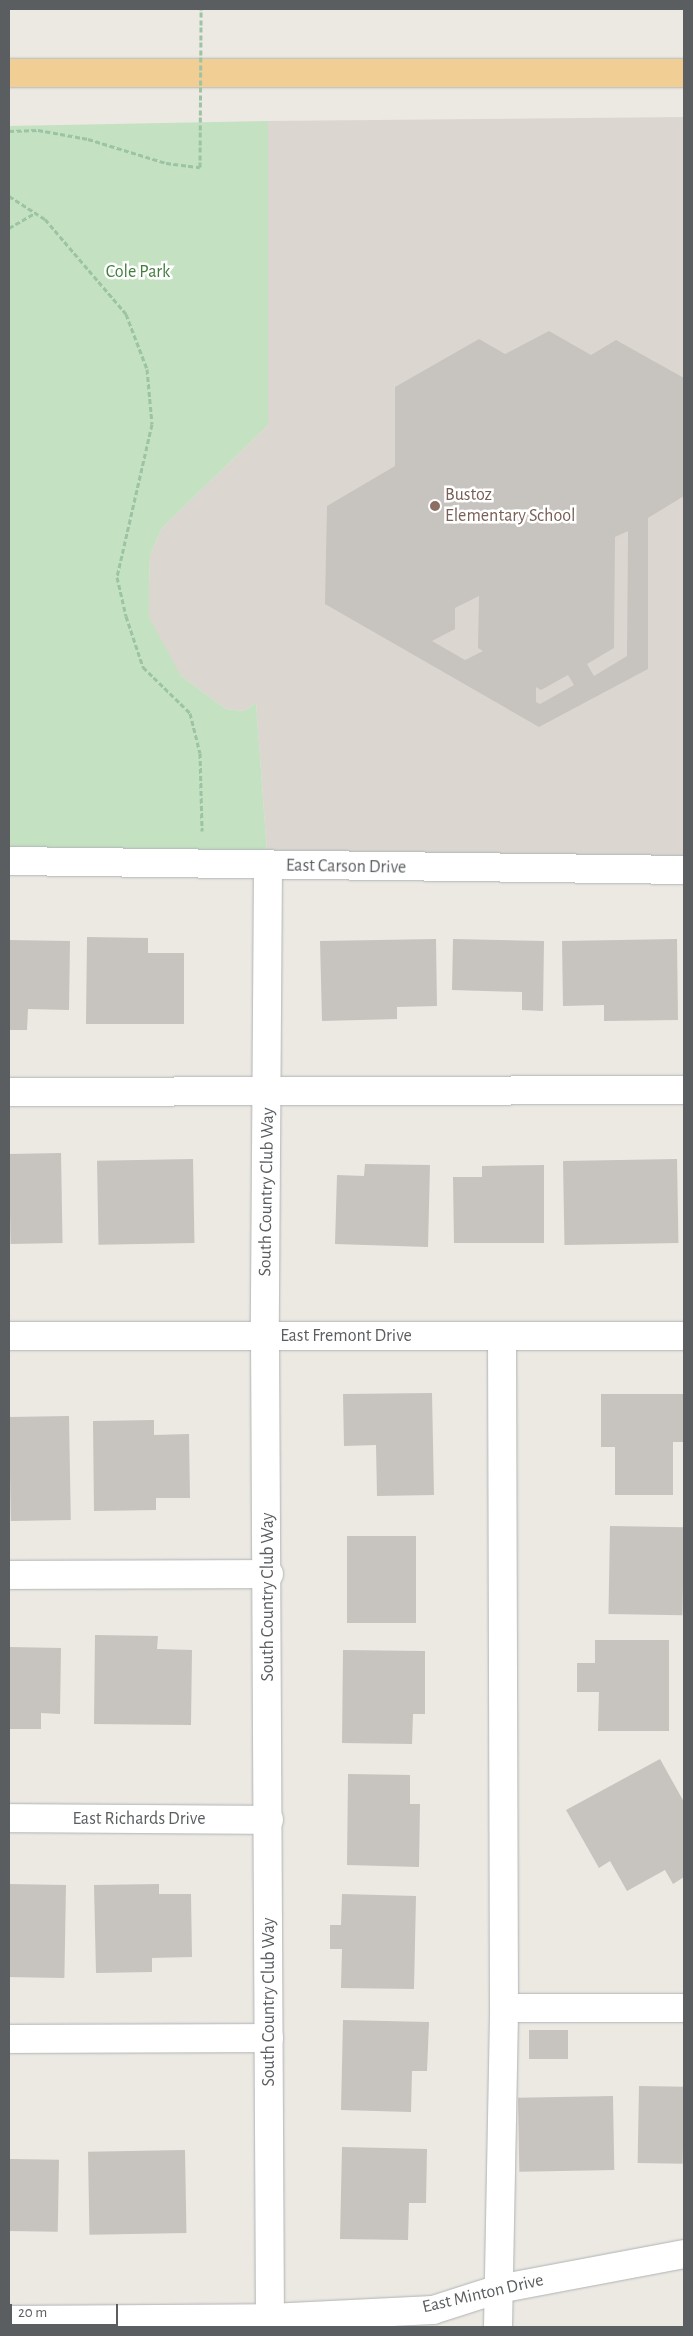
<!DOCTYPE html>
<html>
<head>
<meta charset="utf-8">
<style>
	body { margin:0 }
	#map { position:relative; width:693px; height:2336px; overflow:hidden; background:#ece8e2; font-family:"Alegreya Sans",sans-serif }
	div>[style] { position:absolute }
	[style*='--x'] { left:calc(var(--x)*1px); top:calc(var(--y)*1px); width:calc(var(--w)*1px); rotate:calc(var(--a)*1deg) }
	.education>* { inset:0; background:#dbd7d0 }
	.green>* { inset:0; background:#c4e1c1 }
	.building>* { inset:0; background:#c7c3bf; transform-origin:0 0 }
	.path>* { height:3px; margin-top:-1.5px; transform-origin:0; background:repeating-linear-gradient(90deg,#9cc3a3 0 5px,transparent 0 7.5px) }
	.roads { filter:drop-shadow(0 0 1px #afb3b6) drop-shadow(0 0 1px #afb3b6) }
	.minor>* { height:28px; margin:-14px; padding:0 14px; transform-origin:14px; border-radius:14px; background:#fff }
	.highway>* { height:28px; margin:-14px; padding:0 14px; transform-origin:14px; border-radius:14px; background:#f1ce93 }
	.path-bridge>* { height:3px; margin-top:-1.5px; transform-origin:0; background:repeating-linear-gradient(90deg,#9cc3a3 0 5px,transparent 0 7.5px) }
	.dots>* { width:14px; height:14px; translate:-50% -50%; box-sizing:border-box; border:2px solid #fff; border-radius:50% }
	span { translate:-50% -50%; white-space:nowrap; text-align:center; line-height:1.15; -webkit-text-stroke:5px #fff; paint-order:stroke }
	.park-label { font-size:18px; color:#417e3d }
	.education-label { font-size:18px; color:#785e54 }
	.left { translate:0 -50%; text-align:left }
	.street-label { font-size:18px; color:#5a5e61 }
	.frame { position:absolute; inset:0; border:10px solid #5a5e61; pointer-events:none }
	.scale { position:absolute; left:10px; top:2304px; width:108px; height:22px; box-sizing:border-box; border:2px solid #5a5e61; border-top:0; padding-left:6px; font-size:15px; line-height:18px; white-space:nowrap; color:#5a5e61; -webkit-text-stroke:4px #fff; paint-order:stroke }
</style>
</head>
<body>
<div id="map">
	<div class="education">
		<div style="clip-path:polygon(684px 117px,684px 870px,268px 866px,256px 703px,244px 711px,226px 709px,181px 676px,159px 648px,149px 617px,149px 583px,150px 555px,162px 528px,268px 425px,268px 121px)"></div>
	</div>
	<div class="green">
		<div style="clip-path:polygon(268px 121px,268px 425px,162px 528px,150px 555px,149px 583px,149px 617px,181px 676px,226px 709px,244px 711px,256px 703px,268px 866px,9px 861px,9px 126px)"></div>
	</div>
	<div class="building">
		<div style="clip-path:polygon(evenodd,549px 331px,591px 355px,616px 340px,684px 378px,684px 496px,648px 518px,648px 669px,539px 727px,325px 604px,327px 506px,395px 466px,395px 387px,479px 339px,505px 354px,549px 331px,628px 531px,627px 656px,594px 676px,587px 664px,614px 648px,615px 537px,628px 531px,549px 331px,479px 596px,478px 648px,483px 651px,465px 660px,432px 641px,455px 629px,455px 608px,479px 596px,549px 331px,568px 675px,574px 685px,540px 704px,536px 702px,536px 687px,541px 690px,568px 675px)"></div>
		<div style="clip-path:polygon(87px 937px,148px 938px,148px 953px,184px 953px,184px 1024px,86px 1024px)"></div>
		<div style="clip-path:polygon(436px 939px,437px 1006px,397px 1007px,397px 1019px,322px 1021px,320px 941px)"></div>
		<div style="clip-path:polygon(453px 939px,544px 941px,543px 1011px,522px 1010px,522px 992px,452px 990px)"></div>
		<div style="clip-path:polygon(677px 939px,678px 1020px,604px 1021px,604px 1005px,563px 1006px,562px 941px)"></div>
		<div style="clip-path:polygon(9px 940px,70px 941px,69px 1010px,28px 1009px,27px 1030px,9px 1030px)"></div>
		<div style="left:61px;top:1153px;width:90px;height:52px;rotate:89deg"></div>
		<div style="left:193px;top:1159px;width:84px;height:96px;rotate:89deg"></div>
		<div style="left:677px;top:1159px;width:84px;height:114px;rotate:89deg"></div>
		<div style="clip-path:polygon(365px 1164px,430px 1165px,428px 1247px,335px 1244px,337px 1175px,364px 1176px)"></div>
		<div style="clip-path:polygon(544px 1165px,544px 1243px,454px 1243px,453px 1177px,482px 1177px,482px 1166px)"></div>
		<div style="clip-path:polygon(432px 1393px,434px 1495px,377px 1496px,376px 1445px,344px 1446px,343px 1394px)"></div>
		<div style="clip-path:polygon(601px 1394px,684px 1394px,684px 1442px,673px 1442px,673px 1495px,615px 1495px,615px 1447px,601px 1447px)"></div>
		<div style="left:69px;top:1416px;width:104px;height:60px;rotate:89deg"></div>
		<div style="clip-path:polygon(154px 1420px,154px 1435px,189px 1434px,190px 1498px,156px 1498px,156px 1510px,94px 1511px,93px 1421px)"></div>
		<div style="left:610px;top:1526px;width:74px;height:88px;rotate:1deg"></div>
		<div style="left:347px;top:1536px;width:69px;height:87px"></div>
		<div style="clip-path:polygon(95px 1635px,158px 1636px,157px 1649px,192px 1650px,191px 1725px,94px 1724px)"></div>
		<div style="clip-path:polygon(595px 1640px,669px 1640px,669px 1731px,598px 1731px,599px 1692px,577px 1692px,577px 1663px,595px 1663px)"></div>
		<div style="clip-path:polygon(9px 1647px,61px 1648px,60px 1714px,41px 1713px,41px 1729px,9px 1729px)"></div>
		<div style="clip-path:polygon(343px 1650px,425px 1651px,425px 1714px,413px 1714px,412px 1744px,342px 1743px)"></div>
		<div style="clip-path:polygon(660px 1759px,684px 1802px,684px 1877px,673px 1884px,665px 1870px,627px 1891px,610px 1861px,599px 1868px,566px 1810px)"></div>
		<div style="clip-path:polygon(348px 1774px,410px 1775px,410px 1804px,420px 1804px,419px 1867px,347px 1865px)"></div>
		<div style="left:9px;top:1884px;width:57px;height:93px;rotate:1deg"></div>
		<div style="clip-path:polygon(159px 1884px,159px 1894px,191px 1894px,192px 1957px,152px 1958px,152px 1972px,96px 1973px,94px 1885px)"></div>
		<div style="clip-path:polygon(342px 1894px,416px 1896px,414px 1989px,341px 1988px,342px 1949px,330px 1949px,330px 1925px,341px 1925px)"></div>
		<div style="clip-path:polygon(343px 2020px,429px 2022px,427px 2071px,412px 2071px,411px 2112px,341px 2110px)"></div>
		<div style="left:529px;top:2030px;width:39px;height:29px"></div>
		<div style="left:639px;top:2086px;width:45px;height:77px;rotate:1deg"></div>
		<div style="left:613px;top:2096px;width:74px;height:95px;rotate:89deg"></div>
		<div style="clip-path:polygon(342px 2147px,427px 2149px,426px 2203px,409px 2203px,408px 2240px,340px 2239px)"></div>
		<div style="left:185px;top:2150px;width:83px;height:97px;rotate:89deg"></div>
		<div style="left:9px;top:2159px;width:50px;height:72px;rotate:1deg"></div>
	</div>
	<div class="path">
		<div style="--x:9;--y:131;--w:29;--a:-2"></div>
		<div style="--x:38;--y:130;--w:51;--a:10.2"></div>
		<div style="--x:88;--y:139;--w:82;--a:17.1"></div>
		<div style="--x:166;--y:163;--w:34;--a:7"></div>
		<div style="--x:9;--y:196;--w:43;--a:32.6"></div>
		<div style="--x:45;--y:219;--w:125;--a:49.5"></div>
		<div style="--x:126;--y:314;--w:59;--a:69.1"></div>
		<div style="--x:147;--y:369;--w:55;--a:84.8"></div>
		<div style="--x:152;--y:424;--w:157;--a:102.9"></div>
		<div style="--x:117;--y:577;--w:40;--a:77"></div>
		<div style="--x:126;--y:616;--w:54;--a:71.6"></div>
		<div style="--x:143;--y:667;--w:66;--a:44.4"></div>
		<div style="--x:190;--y:713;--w:41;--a:76"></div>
		<div style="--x:200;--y:753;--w:78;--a:88.5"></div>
		<div style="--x:9;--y:228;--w:30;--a:-30"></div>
	</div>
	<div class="roads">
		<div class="minor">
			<div style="--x:9;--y:861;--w:675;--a:0.76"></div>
			<div style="--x:268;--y:866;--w:470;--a:90.4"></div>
			<div style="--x:265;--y:1336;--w:991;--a:89.71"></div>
			<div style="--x:9;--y:1092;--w:675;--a:-0.17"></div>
			<div style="--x:9;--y:1336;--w:675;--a:0"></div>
			<div style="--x:9;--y:1575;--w:260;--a:-0.2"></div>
			<div style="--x:9;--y:1818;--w:260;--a:0.4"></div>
			<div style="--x:504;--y:2008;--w:180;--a:0"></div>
			<div style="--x:9;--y:2039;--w:260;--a:-0.2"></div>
			<div style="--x:9;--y:2320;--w:261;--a:-0.4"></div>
			<div style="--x:270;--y:2318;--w:163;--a:-2.8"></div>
			<div style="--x:433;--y:2310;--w:69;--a:-17.7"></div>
			<div style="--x:499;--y:2289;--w:188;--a:-10.7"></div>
			<div style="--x:498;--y:2327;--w:319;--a:-88.9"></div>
			<div style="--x:504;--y:2008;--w:672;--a:-90.17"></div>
		</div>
		<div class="highway">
			<div style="--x:9;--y:73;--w:675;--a:0"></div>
		</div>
	</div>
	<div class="path-bridge">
		<div style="--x:200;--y:167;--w:158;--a:-89.6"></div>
	</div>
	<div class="dots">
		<div style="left:435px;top:506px;background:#8d6e63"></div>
	</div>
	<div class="park-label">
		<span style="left:138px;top:272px">Cole Park</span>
	</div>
	<div class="education-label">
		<span class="left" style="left:445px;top:506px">Bustoz<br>Elementary School</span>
	</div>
	<div class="street-label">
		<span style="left:346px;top:867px;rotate:1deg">East Carson Drive</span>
		<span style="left:267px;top:1192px;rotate:-89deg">South Country Club Way</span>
		<span style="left:346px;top:1336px">East Fremont Drive</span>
		<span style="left:268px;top:1597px;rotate:-90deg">South Country Club Way</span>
		<span style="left:139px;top:1819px">East Richards Drive</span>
		<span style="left:269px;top:2002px;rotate:-90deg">South Country Club Way</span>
		<span style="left:483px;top:2294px;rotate:-13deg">East Minton Drive</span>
	</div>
	<div class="frame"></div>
	<div class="scale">20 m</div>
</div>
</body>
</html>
